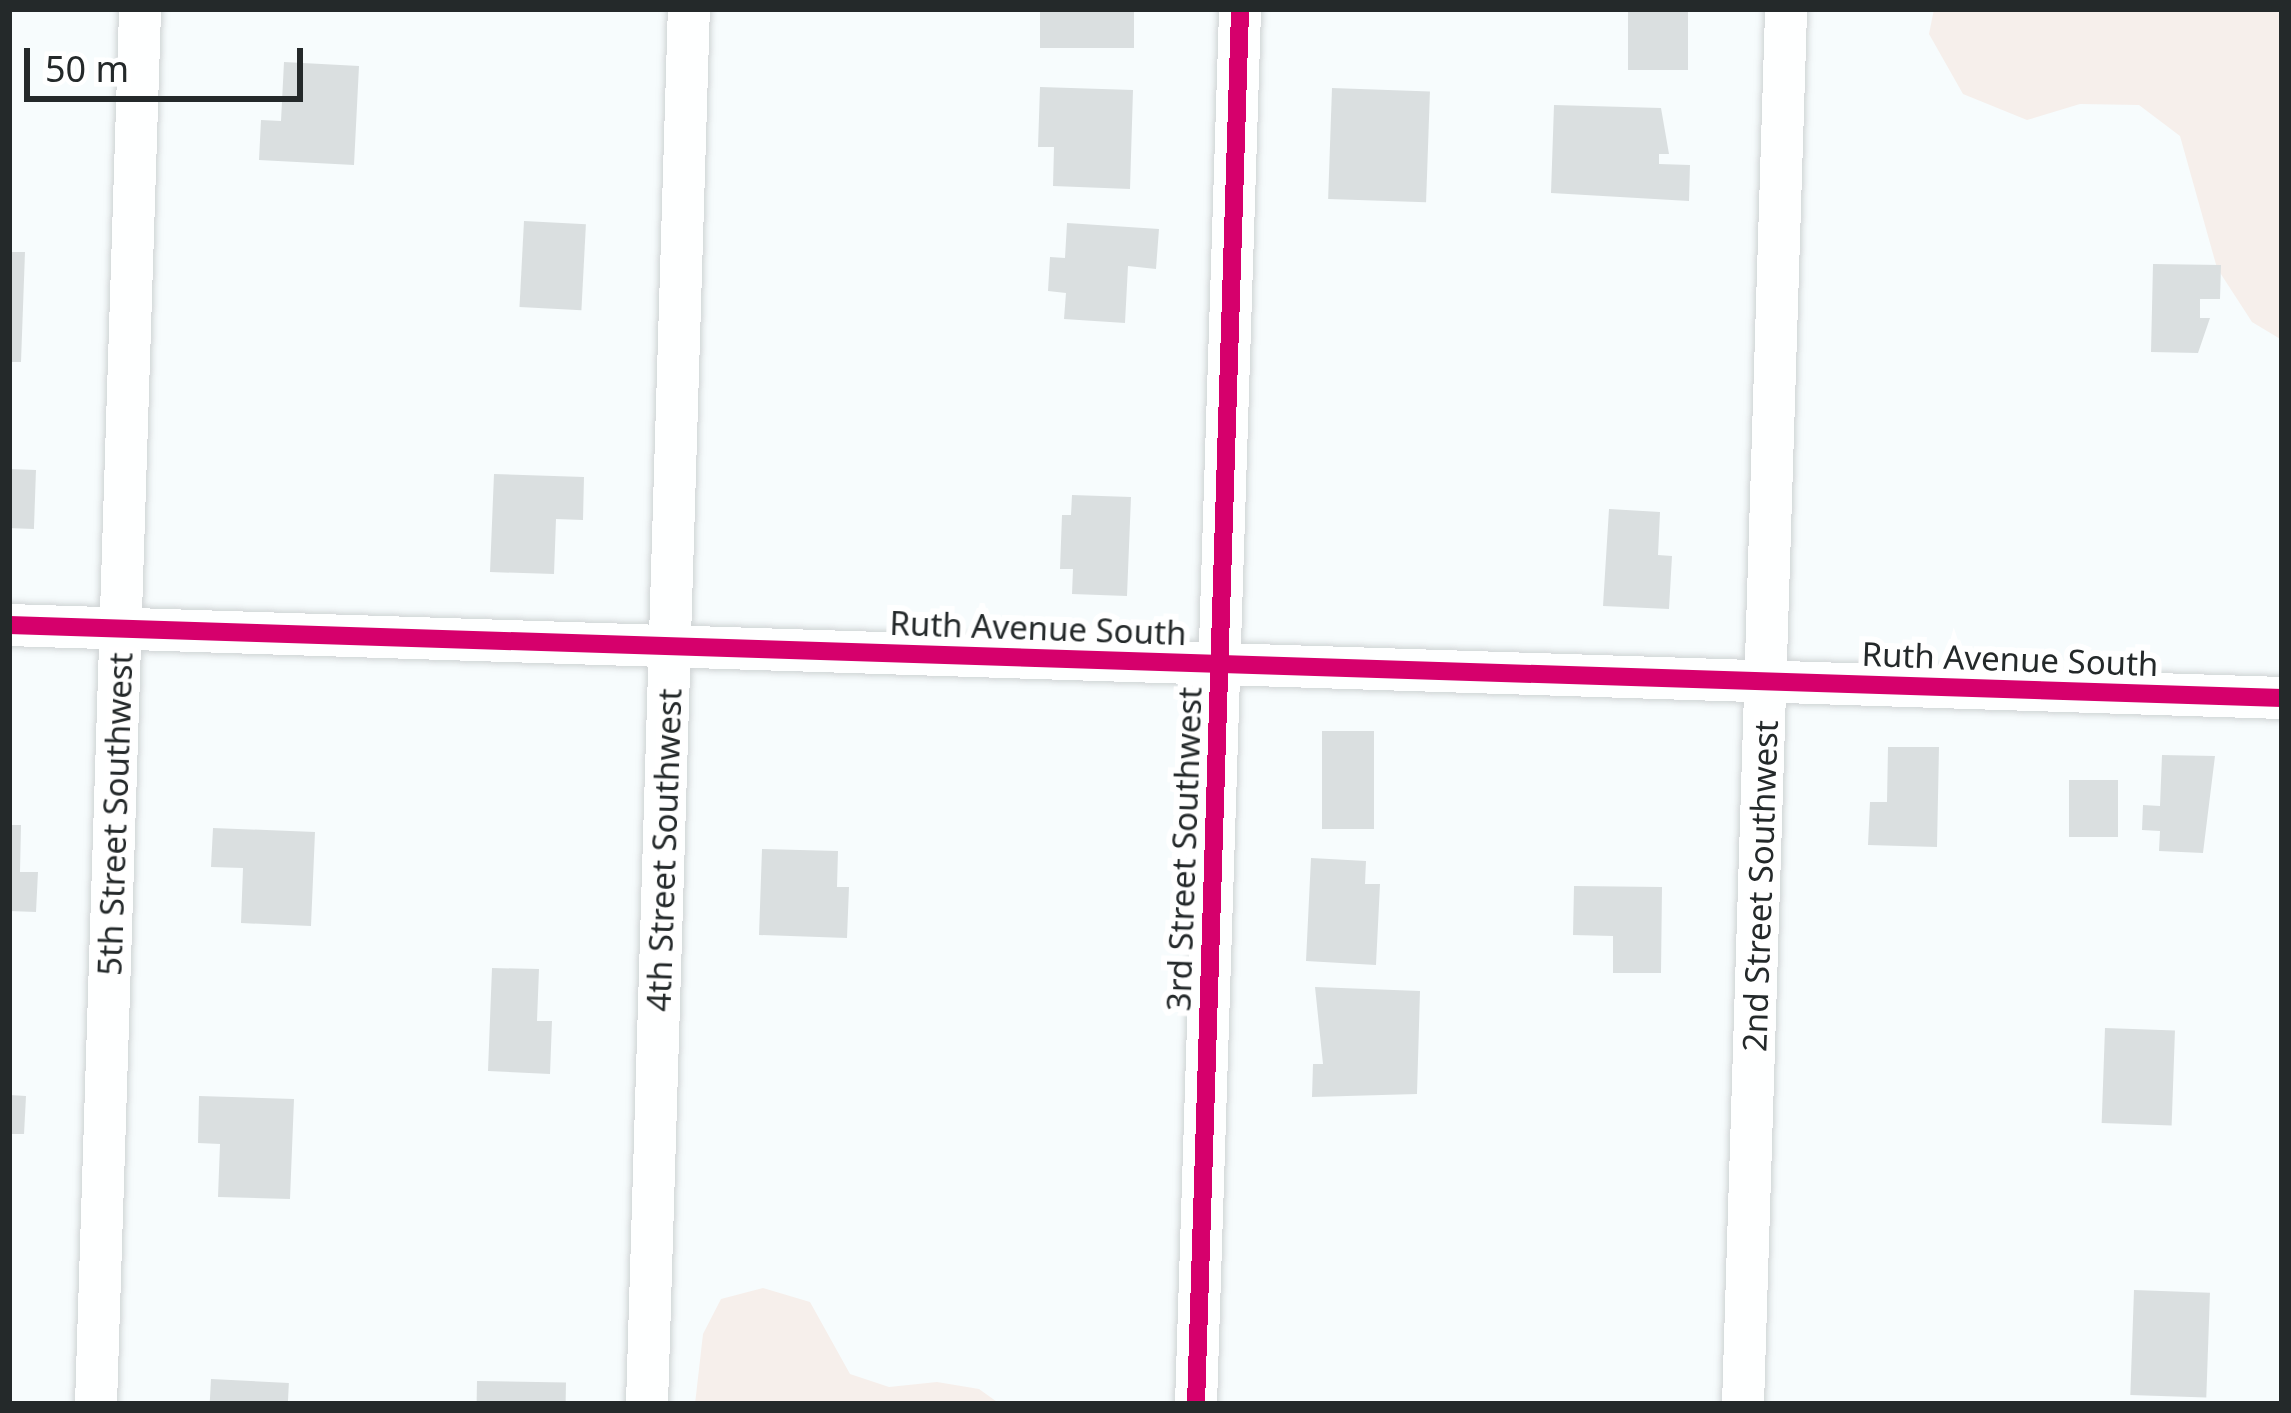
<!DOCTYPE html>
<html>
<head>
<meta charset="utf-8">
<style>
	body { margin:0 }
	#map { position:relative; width:2291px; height:1413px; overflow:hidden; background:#f7fcfd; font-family:"Noto Sans",sans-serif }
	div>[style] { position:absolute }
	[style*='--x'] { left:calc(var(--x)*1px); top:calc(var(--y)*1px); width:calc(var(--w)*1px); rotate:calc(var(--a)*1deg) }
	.green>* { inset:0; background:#f6efeb }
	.building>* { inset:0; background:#dadfe0; transform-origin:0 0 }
	.roads { filter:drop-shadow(0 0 3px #cfd3d4) drop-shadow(0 0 3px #cfd3d4) }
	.minor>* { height:42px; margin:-21px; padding:0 21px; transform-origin:21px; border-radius:21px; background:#feffff }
	.cycleway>* { height:18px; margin:-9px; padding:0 9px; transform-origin:9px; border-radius:9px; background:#d6006c }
	span { translate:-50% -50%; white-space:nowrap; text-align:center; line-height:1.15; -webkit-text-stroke:12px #fff; paint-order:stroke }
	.street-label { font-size:33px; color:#24292a }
	.frame { position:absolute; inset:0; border:12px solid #24292a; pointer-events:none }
	.scale { position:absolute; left:24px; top:48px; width:279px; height:54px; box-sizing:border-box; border:6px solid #24292a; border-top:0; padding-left:15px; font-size:36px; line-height:42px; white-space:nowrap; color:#24292a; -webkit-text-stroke:9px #fff; paint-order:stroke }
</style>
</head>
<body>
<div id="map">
	<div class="green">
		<div style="clip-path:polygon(1934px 9px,2282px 9px,2282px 340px,2252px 322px,2217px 268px,2180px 136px,2139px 105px,2080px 104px,2027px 120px,1963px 94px,1929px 34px)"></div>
		<div style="clip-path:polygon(763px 1288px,810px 1302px,850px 1374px,889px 1387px,937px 1382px,979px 1389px,1000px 1404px,695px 1404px,703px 1334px,721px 1299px)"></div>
	</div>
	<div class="building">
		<div style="left:1040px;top:9px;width:94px;height:39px"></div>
		<div style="left:1628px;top:9px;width:60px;height:61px"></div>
		<div style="clip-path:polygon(284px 62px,359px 66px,354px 165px,259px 160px,261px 120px,281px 121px)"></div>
		<div style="clip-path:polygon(1040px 87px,1133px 90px,1130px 189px,1053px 186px,1054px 147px,1038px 147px)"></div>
		<div style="left:1332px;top:88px;width:98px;height:111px;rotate:2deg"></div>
		<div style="clip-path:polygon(1554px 105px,1661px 108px,1669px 154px,1659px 154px,1659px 164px,1690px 165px,1689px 201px,1551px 193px)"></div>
		<div style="left:524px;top:221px;width:62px;height:86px;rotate:3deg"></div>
		<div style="clip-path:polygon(1067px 223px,1159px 229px,1156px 269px,1128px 266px,1125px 323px,1064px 319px,1066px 293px,1048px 291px,1050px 257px,1065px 258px)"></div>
		<div style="clip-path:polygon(9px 252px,25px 252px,21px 362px,9px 362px)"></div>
		<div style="clip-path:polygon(2153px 264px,2221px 265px,2220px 299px,2200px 299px,2200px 318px,2210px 318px,2198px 353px,2151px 352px)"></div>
		<div style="left:9px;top:469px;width:27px;height:59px;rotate:2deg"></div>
		<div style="clip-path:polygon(494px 474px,584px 477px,583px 520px,556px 519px,554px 574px,490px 572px)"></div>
		<div style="clip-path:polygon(1072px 495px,1131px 497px,1127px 596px,1072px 594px,1073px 569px,1060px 569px,1062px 515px,1071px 515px)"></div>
		<div style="clip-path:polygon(1609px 509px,1660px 512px,1658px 555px,1672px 556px,1669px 609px,1603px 606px)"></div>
		<div style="left:1322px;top:731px;width:52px;height:98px"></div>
		<div style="clip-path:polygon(1888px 747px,1939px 747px,1937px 847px,1868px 845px,1870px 802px,1887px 802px)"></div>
		<div style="clip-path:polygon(2162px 755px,2215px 756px,2203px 853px,2159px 851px,2160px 831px,2142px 830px,2143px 805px,2160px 806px)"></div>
		<div style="left:2069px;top:780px;width:49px;height:57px"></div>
		<div style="clip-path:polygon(9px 825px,21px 825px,20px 872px,38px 872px,36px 912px,9px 911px)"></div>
		<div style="clip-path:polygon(213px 828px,315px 832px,311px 926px,241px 923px,243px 868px,211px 867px)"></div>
		<div style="clip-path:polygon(762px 849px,838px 851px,837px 887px,849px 887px,847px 938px,759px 935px)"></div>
		<div style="clip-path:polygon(1311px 858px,1366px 861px,1365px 884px,1380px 884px,1376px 965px,1306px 961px)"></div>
		<div style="clip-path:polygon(1574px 886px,1662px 887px,1661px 973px,1613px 973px,1613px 936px,1573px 935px)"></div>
		<div style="clip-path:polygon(492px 968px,539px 969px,537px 1021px,552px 1021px,550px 1074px,488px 1071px)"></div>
		<div style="clip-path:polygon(1315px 987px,1420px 991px,1417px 1094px,1312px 1097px,1313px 1064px,1323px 1064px)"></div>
		<div style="left:2105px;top:1028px;width:70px;height:95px;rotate:2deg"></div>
		<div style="clip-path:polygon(9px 1095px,26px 1096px,24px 1134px,9px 1134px)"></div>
		<div style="clip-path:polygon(199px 1096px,294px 1099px,290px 1199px,218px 1197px,220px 1144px,198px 1143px)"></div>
		<div style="left:2134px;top:1290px;width:76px;height:105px;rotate:2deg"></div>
		<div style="left:211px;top:1379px;width:78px;height:23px;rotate:3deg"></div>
		<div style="left:477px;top:1381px;width:89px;height:23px;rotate:1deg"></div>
	</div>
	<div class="roads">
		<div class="minor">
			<div style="--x:9;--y:625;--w:2274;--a:1.84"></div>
			<div style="--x:96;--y:1404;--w:1396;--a:-88.19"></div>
			<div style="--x:647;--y:1404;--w:1396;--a:-88.28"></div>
			<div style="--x:1196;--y:1404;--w:1396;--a:-88.19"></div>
			<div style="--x:1743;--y:1404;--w:1396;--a:-88.23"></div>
		</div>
	</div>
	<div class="cycleway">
		<div style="--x:9;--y:625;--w:2274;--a:1.84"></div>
		<div style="--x:1196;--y:1404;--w:1396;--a:-88.19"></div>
	</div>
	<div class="street-label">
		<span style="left:1038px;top:628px;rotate:2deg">Ruth Avenue South</span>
		<span style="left:2010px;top:659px;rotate:2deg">Ruth Avenue South</span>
		<span style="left:115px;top:814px;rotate:-88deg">5th Street Southwest</span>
		<span style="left:1184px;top:849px;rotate:-88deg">3rd Street Southwest</span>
		<span style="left:664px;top:850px;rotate:-88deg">4th Street Southwest</span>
		<span style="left:1760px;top:886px;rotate:-88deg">2nd Street Southwest</span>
	</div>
	<div class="frame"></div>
	<div class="scale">50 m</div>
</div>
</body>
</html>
